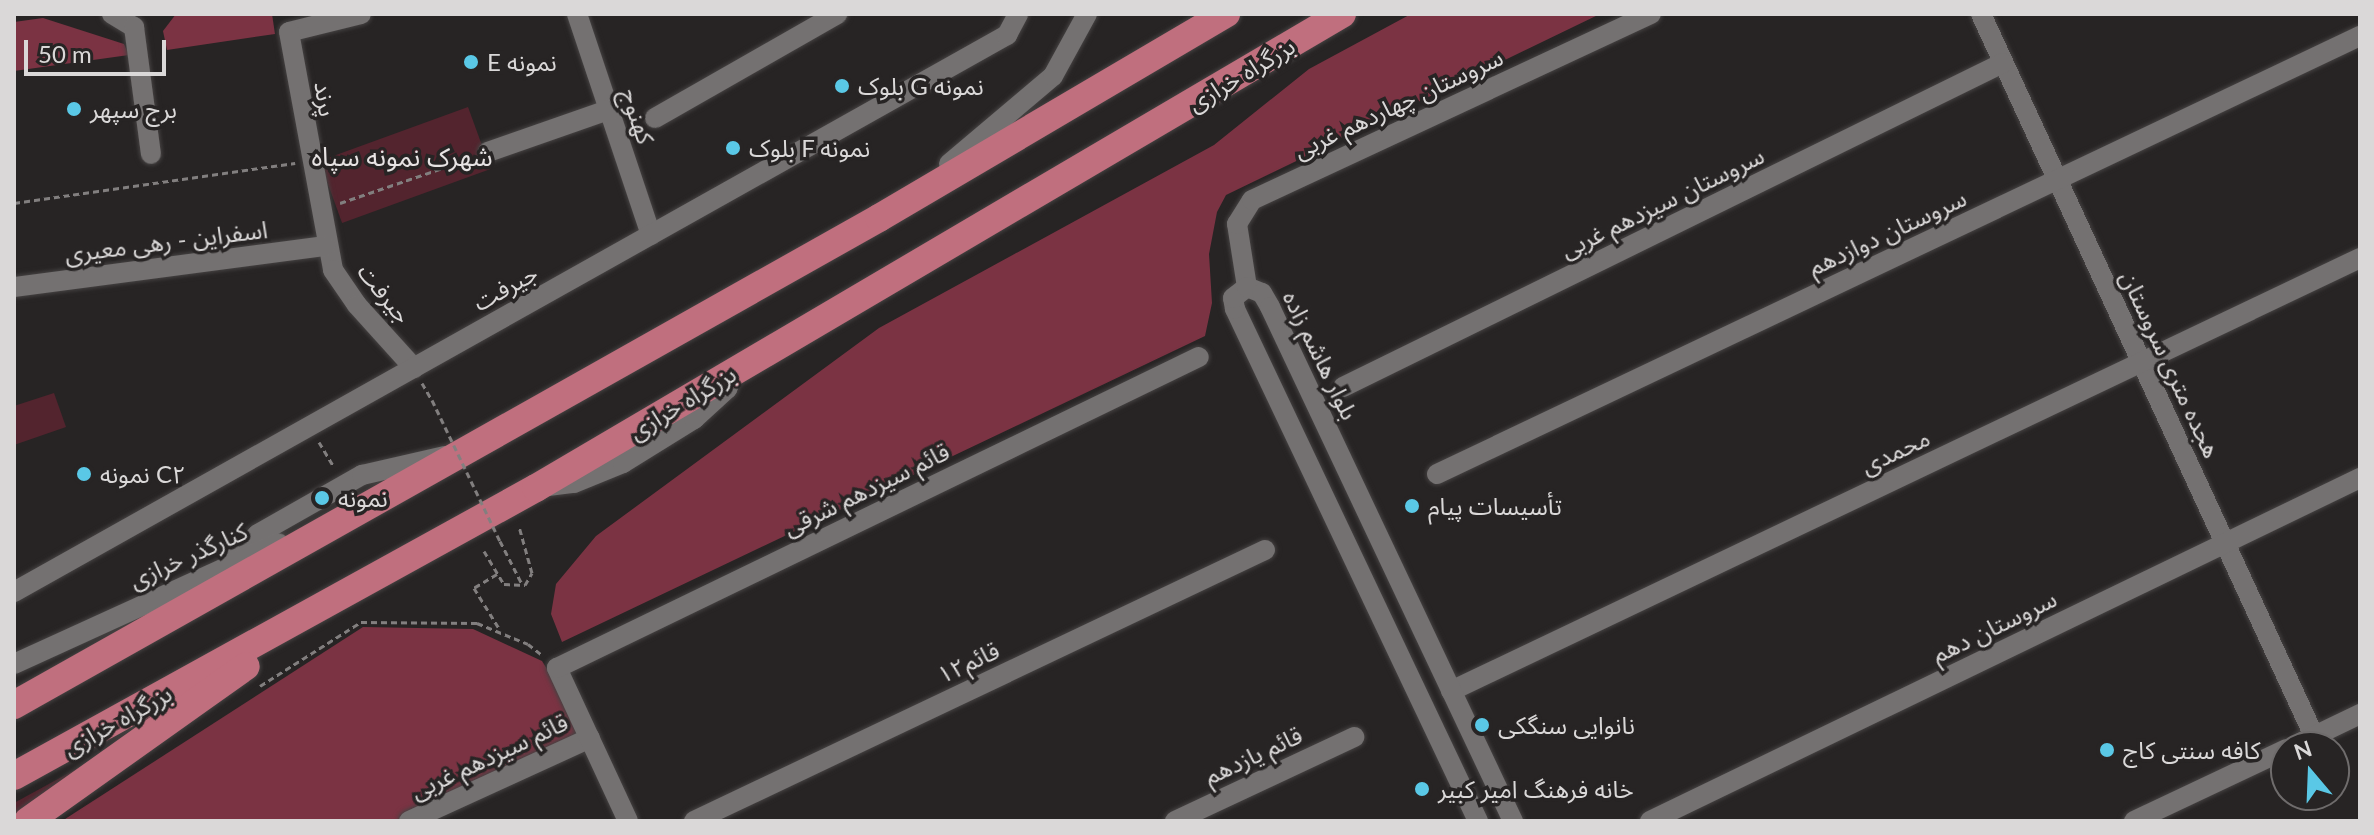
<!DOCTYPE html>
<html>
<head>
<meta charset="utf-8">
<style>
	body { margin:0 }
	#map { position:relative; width:2374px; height:835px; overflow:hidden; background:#272424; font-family:Lato,"Noto Sans Arabic",sans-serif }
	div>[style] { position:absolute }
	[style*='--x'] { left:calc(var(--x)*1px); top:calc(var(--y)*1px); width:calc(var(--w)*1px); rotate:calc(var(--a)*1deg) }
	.green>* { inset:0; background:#53242e; transform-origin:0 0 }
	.forest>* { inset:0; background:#7b3343 }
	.path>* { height:3px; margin-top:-1.5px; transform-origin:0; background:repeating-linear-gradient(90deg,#827f7f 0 6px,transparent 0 10px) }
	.roads { filter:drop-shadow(0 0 2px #454242) drop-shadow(0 0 2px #454242) }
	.minor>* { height:20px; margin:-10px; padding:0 10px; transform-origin:10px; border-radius:10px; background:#747171 }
	.highway>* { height:28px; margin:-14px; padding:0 14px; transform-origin:14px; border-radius:14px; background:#c06f7e }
	.path-bridge>* { height:3px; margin-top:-1.5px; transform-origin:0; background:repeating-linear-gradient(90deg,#827f7f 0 6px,transparent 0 10px) }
	.dots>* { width:22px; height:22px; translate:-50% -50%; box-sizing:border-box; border:4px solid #272424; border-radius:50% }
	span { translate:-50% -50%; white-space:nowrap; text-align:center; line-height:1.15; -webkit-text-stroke:7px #272424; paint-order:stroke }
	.poi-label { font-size:24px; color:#dad8d8 }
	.left { translate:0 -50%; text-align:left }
	.street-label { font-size:24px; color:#dad8d8 }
	.neighbourhood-label { font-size:26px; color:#e7e3e3 }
	.frame { position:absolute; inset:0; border:16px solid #dad8d8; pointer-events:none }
	.north { position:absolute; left:2270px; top:731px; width:80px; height:80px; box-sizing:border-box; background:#272424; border:2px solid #6f6c6c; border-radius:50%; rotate:341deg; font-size:22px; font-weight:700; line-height:32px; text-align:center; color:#dad8d8 }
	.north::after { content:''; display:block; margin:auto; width:28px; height:36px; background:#5ac8e6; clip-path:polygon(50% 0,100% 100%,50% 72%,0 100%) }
	.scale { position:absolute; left:24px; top:40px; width:142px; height:36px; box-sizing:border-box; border:4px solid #dad8d8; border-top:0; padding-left:10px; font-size:24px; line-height:28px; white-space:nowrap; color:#dad8d8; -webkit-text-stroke:6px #272424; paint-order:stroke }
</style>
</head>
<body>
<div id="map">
	<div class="green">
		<div style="left:468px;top:107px;width:66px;height:158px;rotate:70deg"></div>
		<div style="clip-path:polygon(54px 393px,66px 427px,14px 445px,14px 406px)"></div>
		<div style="clip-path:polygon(91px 761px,16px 818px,14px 819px,14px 803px)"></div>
	</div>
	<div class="forest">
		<div style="clip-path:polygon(176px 14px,272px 14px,275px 34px,167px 50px,163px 31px)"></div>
		<div style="clip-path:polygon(1411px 14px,1600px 14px,1226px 195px,1217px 212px,1209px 254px,1212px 303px,1205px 336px,562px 642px,551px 614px,556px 584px,596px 536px,879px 328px,1214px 145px,1309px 69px)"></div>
		<div style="clip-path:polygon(43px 18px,124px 44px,129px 55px,14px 71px,14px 22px)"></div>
		<div style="clip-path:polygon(363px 627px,473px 629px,542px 661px,590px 738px,409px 821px,62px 821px)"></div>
	</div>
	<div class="path">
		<div style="--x:14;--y:203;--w:284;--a:-8.1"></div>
		<div style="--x:340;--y:203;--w:136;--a:-18.8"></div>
		<div style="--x:422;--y:383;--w:20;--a:60"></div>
		<div style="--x:319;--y:442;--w:29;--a:59"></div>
		<div style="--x:500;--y:541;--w:48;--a:62.9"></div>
		<div style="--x:484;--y:551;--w:39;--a:59"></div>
		<div style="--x:504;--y:584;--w:21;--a:3"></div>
		<div style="--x:525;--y:585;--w:14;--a:-60"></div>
		<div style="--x:532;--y:573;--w:49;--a:-105.5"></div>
		<div style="--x:497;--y:574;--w:27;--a:149"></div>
		<div style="--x:474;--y:588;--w:49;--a:58.2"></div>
		<div style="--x:260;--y:686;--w:120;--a:-32.4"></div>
		<div style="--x:361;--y:622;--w:116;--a:0.5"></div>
		<div style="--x:477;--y:623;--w:55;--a:22.4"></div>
		<div style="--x:528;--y:644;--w:18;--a:38"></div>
	</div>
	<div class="roads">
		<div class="minor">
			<div style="--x:112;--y:14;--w:26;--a:31"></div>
			<div style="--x:361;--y:14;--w:74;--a:166"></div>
			<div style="--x:289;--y:32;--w:242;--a:79.5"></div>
			<div style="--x:333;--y:270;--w:42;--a:55.6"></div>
			<div style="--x:357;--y:305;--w:85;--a:47.9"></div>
			<div style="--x:577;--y:14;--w:233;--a:71.5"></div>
			<div style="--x:1981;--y:14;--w:795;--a:65.24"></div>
			<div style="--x:134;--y:27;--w:128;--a:82.4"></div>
			<div style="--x:655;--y:118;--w:210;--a:-29.7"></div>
			<div style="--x:488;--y:152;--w:127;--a:-19.3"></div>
			<div style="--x:949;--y:164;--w:136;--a:-40.2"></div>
			<div style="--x:1053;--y:76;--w:71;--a:-61.3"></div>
			<div style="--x:14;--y:287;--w:314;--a:-7.5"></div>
			<div style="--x:1247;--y:287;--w:64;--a:-99"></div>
			<div style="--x:1237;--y:224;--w:28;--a:-58"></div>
			<div style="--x:1252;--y:200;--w:440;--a:-25"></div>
			<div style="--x:1343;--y:387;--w:735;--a:-26.15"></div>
			<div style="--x:1437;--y:474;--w:1022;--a:-25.39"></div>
			<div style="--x:548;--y:486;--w:26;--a:-7"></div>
			<div style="--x:574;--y:483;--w:53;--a:-22.2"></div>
			<div style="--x:623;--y:463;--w:84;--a:-31.8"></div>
			<div style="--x:694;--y:419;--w:45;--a:-42.3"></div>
			<div style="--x:727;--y:389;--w:13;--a:-67"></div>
			<div style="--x:236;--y:556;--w:31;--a:-45"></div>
			<div style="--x:258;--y:534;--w:120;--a:-29.6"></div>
			<div style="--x:362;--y:475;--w:85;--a:-12.9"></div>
			<div style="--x:14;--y:592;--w:1139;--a:-29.29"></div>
			<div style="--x:1007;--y:35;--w:24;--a:-62"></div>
			<div style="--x:14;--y:664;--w:291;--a:-24.5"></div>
			<div style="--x:1451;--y:691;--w:1007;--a:-25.47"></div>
			<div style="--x:2302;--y:742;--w:64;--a:-25.8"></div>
			<div style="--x:409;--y:821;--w:199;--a:-24.6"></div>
			<div style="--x:628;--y:821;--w:169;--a:-114.9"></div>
			<div style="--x:557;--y:668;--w:713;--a:-25.85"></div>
			<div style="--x:694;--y:821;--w:632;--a:-25.39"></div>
			<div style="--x:1175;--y:821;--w:198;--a:-25.1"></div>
			<div style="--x:1478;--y:821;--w:567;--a:-115.39"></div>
			<div style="--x:1235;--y:309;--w:11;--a:-100"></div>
			<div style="--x:1233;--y:298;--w:18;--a:-38"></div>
			<div style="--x:1247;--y:287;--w:16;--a:22"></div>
			<div style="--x:1262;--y:293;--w:16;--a:60"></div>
			<div style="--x:1270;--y:307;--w:569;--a:64.7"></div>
			<div style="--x:1650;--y:821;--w:789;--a:-25.79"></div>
			<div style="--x:2134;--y:821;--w:168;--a:-25.3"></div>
		</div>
		<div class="highway">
			<div style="--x:14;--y:705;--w:993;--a:-29.38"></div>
			<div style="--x:879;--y:218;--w:403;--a:-30.5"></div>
			<div style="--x:14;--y:776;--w:596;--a:-28.89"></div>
			<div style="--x:536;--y:488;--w:935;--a:-30.46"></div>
			<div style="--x:28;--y:821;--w:267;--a:-35.4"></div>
		</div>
	</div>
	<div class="path-bridge">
		<div style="--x:432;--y:400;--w:157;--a:64.3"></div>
	</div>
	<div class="dots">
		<div style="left:471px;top:62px;background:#5ac8e6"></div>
		<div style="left:842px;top:86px;background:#5ac8e6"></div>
		<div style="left:74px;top:109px;background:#5ac8e6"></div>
		<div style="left:733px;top:148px;background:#5ac8e6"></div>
		<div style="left:84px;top:474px;background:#5ac8e6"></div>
		<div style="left:322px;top:498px;background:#5ac8e6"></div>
		<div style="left:1412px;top:506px;background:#5ac8e6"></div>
		<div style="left:1482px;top:725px;background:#5ac8e6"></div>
		<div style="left:2107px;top:750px;background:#5ac8e6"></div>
		<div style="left:1422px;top:789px;background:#5ac8e6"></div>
	</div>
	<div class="poi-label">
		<span class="left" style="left:487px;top:62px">E نمونه</span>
		<span class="left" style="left:858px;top:86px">بلوک G نمونه</span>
		<span class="left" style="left:90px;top:109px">برج سپهر</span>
		<span class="left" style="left:749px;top:148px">بلوک F نمونه</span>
		<span class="left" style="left:100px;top:474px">نمونه C۲</span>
		<span class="left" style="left:338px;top:498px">نمونه</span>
		<span class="left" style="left:1428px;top:506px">تأسیسات پیام</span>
		<span class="left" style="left:1498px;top:725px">نانوایی سنگکی</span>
		<span class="left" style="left:2123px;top:750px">کافه سنتی کاج</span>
		<span class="left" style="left:1438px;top:789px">خانه فرهنگ امیر کبیر</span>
	</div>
	<div class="street-label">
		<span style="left:1241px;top:74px;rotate:-31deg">بزرگراه خرازی</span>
		<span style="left:326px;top:99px;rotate:81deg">پرند</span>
		<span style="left:1398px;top:103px;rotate:-25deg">سروستان چهاردهم غربی</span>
		<span style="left:638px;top:116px;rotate:71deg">كهنوج</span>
		<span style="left:1662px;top:202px;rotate:-26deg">سروستان سیزدهم غربی</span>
		<span style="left:1887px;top:232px;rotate:-25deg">سروستان دوازدهم</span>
		<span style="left:166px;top:241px;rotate:-7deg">اسفراين - رهی معیری</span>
		<span style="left:505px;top:287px;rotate:-29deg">جيرفت</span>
		<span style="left:385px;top:293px;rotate:51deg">جیرفت</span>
		<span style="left:1321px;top:355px;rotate:64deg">بلوار هاشم زاده</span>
		<span style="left:2171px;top:364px;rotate:65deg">هجده متری سروستان</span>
		<span style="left:682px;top:402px;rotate:-31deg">بزرگراه خرازی</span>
		<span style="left:1895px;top:451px;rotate:-25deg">محمدی</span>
		<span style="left:866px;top:489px;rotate:-26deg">قائم سیزدهم شرقی</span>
		<span style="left:188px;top:555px;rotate:-24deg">کنارگذر خرازی</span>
		<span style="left:1994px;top:626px;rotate:-26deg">سروستان دهم</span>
		<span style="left:968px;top:662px;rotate:-25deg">قائم۱۲</span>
		<span style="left:117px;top:720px;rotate:-29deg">بزرگراه خرازی</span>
		<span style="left:1253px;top:755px;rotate:-25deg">قائم یازدهم</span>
		<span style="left:489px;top:756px;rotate:-25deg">قائم سیزدهم غربی</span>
	</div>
	<div class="neighbourhood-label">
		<span style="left:402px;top:157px">شهرک نمونه سپاه</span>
	</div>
	<div class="frame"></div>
	<div class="north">N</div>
	<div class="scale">50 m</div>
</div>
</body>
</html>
